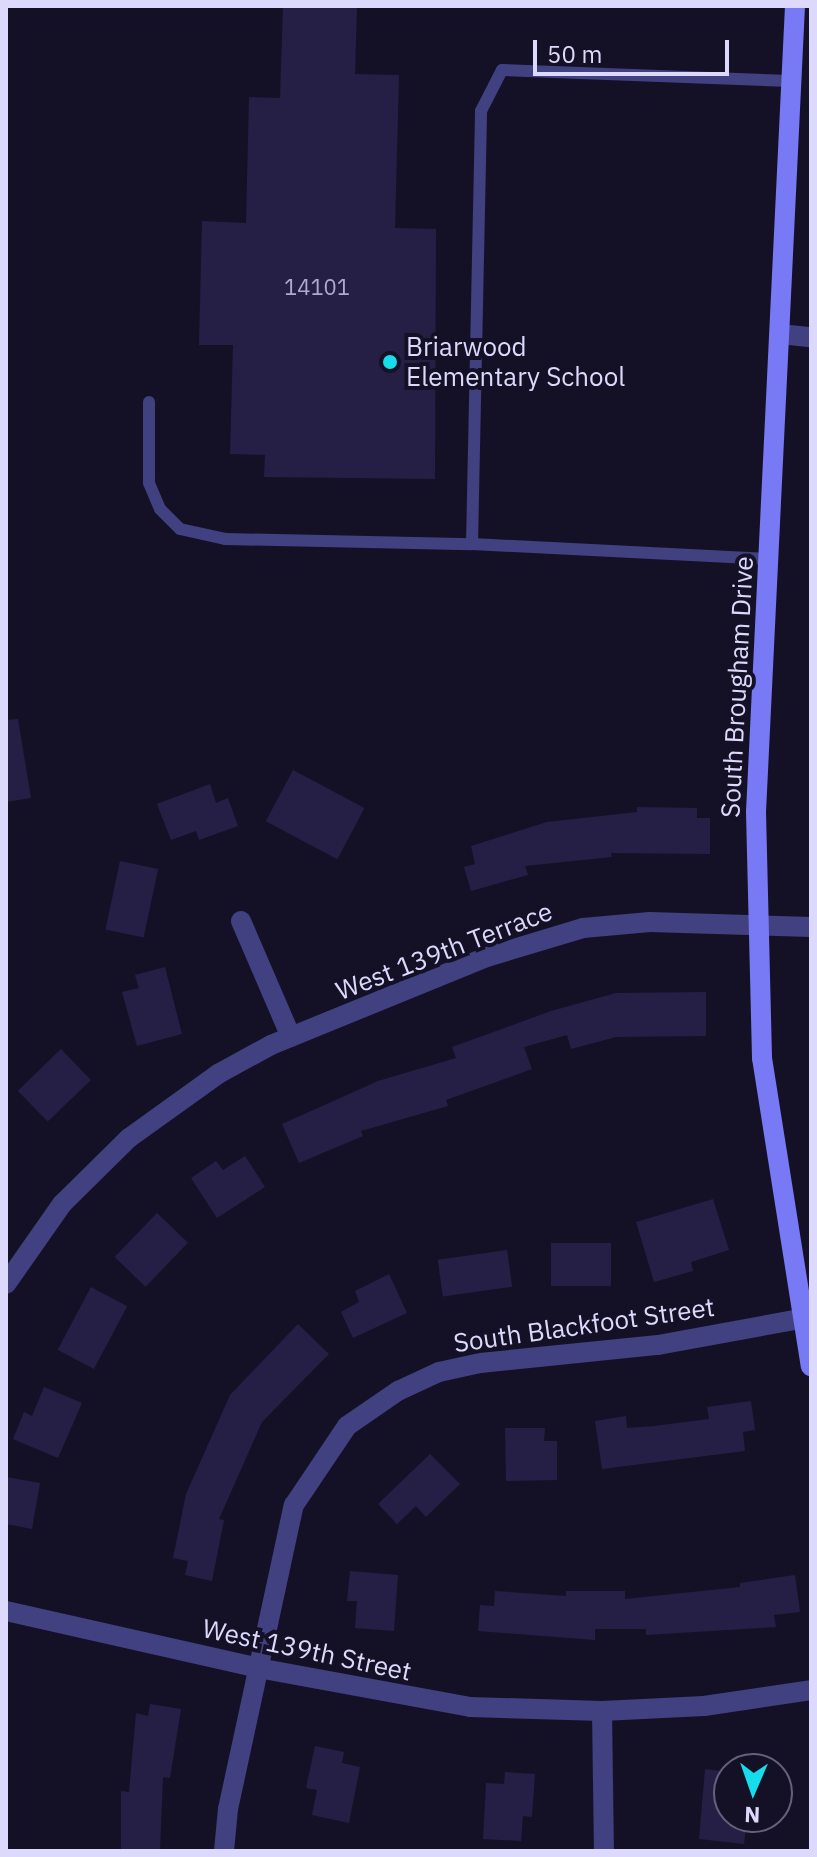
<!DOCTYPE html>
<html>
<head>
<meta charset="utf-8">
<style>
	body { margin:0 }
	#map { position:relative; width:817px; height:1857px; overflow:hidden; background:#141126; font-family:"IBM Plex Sans",sans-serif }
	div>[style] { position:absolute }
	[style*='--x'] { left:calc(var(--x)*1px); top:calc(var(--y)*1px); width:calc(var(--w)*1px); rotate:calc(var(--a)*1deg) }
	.building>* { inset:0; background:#251f45; transform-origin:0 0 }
	.lane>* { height:12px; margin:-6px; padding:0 6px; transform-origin:6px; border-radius:6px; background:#414080 }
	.street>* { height:20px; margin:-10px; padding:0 10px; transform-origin:10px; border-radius:10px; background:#414080 }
	.secondary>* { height:20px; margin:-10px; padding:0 10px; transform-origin:10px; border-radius:10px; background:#7879f4 }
	.dots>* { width:22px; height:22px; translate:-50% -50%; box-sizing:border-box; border:4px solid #141126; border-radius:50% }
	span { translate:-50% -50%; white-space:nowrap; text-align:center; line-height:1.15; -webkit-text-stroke:8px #141126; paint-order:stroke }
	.number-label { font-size:22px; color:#aeaace }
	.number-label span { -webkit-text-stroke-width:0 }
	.poi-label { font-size:26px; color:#dcd9fc }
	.left { translate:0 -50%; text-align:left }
	.street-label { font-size:26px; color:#dcd9fc }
	.frame { position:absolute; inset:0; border:8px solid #dcd9fc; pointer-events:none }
	.north { position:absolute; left:713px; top:1753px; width:80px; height:80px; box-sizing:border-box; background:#141126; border:2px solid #64617c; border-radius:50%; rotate:182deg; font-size:22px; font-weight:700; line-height:32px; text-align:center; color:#dcd9fc }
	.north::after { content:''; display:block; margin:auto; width:28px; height:36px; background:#15ddeb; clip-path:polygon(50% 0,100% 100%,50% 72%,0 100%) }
	.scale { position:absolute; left:533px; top:40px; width:196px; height:36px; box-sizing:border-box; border:4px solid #dcd9fc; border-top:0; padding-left:10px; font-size:24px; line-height:28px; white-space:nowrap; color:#dcd9fc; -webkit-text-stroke:6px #141126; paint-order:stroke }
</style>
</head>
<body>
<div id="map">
	<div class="building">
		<div style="clip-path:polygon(283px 6px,357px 6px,355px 74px,399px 75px,395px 228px,436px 229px,435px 479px,264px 477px,265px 455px,230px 454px,233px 345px,199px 345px,202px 221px,246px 223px,249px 97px,280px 98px)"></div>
		<div style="clip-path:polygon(18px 719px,31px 798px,6px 802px,6px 720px)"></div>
		<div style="left:293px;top:770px;width:81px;height:58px;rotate:28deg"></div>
		<div style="clip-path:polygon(210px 784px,216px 803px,228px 798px,238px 826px,199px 840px,196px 831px,171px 840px,157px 804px)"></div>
		<div style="clip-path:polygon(637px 807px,697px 808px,697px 818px,710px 818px,710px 854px,611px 853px,612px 857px,525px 866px,528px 875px,471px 891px,464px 867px,475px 864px,471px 846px,547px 822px,637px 812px)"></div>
		<div style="left:120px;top:861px;width:39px;height:70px;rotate:12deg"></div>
		<div style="clip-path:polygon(165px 967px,182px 1034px,137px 1046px,122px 992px,139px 988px,135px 975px)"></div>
		<div style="clip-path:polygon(706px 992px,706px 1036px,616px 1037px,571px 1049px,567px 1035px,524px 1047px,532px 1069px,446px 1100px,448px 1106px,361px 1131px,363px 1136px,299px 1163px,282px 1124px,378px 1081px,456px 1058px,452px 1047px,551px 1011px,616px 993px)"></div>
		<div style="left:61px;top:1049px;width:43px;height:60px;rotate:46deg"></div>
		<div style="clip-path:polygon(245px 1156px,265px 1187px,217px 1218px,191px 1178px,216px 1161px,223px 1170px)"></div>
		<div style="clip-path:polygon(713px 1199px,729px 1250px,691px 1262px,693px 1271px,654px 1282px,636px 1222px)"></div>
		<div style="left:157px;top:1213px;width:43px;height:61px;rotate:44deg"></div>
		<div style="left:551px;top:1243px;width:60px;height:43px"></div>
		<div style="left:507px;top:1250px;width:37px;height:70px;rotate:82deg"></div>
		<div style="clip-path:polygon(389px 1274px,407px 1313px,353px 1338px,341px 1312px,359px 1302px,355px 1291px)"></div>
		<div style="left:91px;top:1287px;width:41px;height:71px;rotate:28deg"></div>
		<div style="clip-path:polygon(298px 1324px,329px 1354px,262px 1422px,219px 1519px,224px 1520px,212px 1581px,185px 1575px,188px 1561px,173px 1558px,186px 1494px,230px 1395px)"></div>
		<div style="clip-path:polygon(44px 1387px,82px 1403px,58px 1458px,13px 1439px,24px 1412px,32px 1416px)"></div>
		<div style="clip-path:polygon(751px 1401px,755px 1430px,743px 1432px,745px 1451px,602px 1469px,595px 1421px,626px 1416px,627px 1428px,654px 1426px,709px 1419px,707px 1407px)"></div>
		<div style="clip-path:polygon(505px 1428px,545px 1428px,544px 1441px,557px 1441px,557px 1480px,506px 1481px)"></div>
		<div style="clip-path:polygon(430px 1454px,460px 1484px,426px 1517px,416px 1506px,397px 1524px,378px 1504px)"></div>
		<div style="clip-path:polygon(6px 1477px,40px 1483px,32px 1529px,6px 1524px)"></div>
		<div style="clip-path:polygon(350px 1571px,398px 1575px,394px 1631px,355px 1628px,357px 1601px,347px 1601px)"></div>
		<div style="clip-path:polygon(795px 1575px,800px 1612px,774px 1615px,776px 1627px,646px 1635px,646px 1629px,595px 1629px,595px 1640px,478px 1631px,480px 1605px,494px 1606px,495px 1591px,566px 1596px,566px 1591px,625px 1591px,625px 1599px,740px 1587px,740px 1583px)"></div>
		<div style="clip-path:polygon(150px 1704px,181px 1709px,170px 1778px,163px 1777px,160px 1851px,121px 1851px,121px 1791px,129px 1792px,136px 1713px,148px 1716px)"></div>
		<div style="clip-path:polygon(315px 1746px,344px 1752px,342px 1763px,360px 1767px,349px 1823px,312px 1815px,317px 1790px,306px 1788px)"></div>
		<div style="clip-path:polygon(705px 1769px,729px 1772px,729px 1817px,747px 1817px,744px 1844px,699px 1839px)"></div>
		<div style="clip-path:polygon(505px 1772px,535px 1774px,532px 1817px,523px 1816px,521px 1841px,483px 1839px,486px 1783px,504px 1784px)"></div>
	</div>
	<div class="lane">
		<div style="--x:149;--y:402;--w:81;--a:90"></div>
		<div style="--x:149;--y:483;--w:28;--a:67"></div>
		<div style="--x:160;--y:509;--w:28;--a:45"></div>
		<div style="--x:180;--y:529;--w:46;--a:12.5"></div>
		<div style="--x:225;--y:539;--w:247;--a:1.2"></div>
		<div style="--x:768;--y:559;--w:296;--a:-177.1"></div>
		<div style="--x:472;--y:544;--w:433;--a:-88.8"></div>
		<div style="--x:481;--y:111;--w:46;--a:-62.9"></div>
		<div style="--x:502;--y:70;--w:288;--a:2.2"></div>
	</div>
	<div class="street">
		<div style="--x:780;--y:334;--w:31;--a:6"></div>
		<div style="--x:241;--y:921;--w:126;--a:66.7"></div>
		<div style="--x:6;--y:1284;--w:98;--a:-55"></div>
		<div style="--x:62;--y:1204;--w:94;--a:-44.6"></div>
		<div style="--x:129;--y:1138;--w:110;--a:-35.7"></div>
		<div style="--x:218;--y:1074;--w:60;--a:-28.7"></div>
		<div style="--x:271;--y:1045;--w:233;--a:-22.2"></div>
		<div style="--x:487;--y:957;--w:100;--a:-16.8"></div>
		<div style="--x:583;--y:928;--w:67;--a:-5.1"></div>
		<div style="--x:650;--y:922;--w:161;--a:1.8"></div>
		<div style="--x:6;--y:1611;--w:258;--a:12.7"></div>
		<div style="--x:258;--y:1668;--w:216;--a:10.4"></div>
		<div style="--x:470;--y:1707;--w:132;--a:1.7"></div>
		<div style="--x:602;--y:1711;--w:102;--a:-2.8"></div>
		<div style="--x:704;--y:1706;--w:108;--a:-8.5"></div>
		<div style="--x:602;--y:1711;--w:140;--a:89.2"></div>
		<div style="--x:224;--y:1851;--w:42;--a:-84.6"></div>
		<div style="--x:228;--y:1809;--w:311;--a:-77.8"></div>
		<div style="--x:294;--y:1505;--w:95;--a:-56.1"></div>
		<div style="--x:347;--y:1426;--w:62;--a:-34.5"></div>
		<div style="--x:398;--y:1391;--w:45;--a:-24.9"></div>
		<div style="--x:439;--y:1372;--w:42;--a:-12.4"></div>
		<div style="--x:480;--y:1363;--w:179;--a:-5.8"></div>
		<div style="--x:658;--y:1345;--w:156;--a:-10.4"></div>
	</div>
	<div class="secondary">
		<div style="--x:795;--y:6;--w:807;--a:92.77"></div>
		<div style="--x:756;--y:812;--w:246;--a:88.6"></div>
		<div style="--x:762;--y:1058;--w:312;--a:81"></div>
	</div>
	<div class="dots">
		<div style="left:390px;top:362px;background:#15ddeb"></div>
	</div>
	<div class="number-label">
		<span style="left:317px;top:287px">14101</span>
	</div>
	<div class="poi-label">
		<span class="left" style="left:406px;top:362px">Briarwood<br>Elementary School</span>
	</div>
	<div class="street-label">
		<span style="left:737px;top:687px;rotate:-87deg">South Brougham Drive</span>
		<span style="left:444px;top:951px;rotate:-21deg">West 139th Terrace</span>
		<span style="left:584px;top:1325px;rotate:-8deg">South Blackfoot Street</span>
		<span style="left:307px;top:1650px;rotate:12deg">West 139th Street</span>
	</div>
	<div class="frame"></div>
	<div class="north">N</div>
	<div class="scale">50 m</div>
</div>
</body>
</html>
